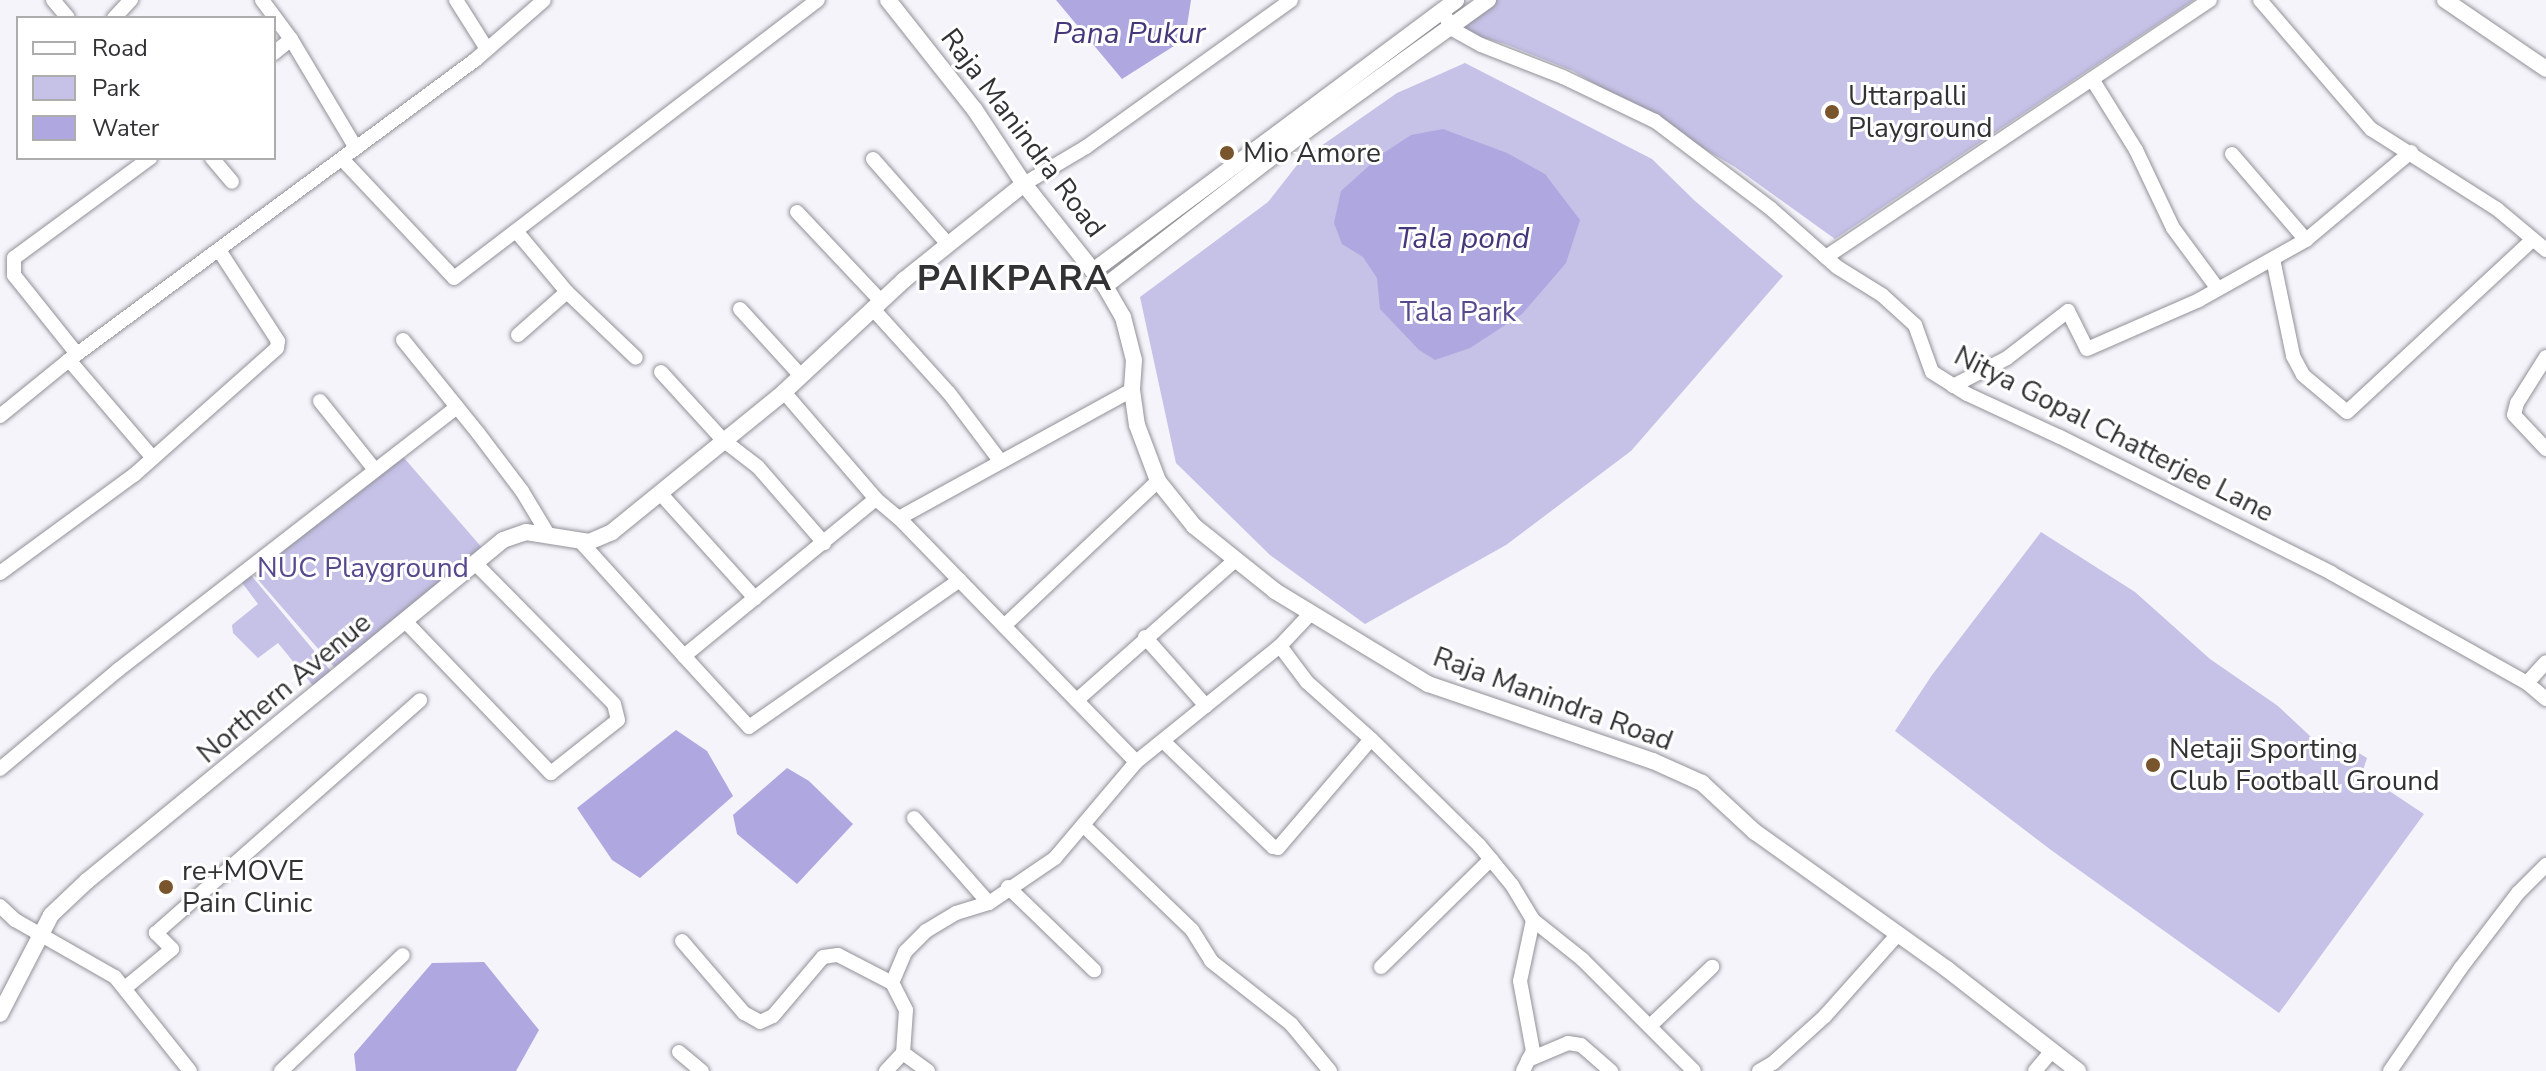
<!DOCTYPE html>
<html>
<head>
<meta charset="utf-8">
<style>
	body { margin:0 }
	#map { position:relative; width:2546px; height:1071px; overflow:hidden; background:#f5f4fb; font-family:"Nunito Sans",sans-serif }
	div>[style] { position:absolute }
	[style*='--x'] { left:calc(var(--x)*1px); top:calc(var(--y)*1px); width:calc(var(--w)*1px); rotate:calc(var(--a)*1deg) }
	.green>* { inset:0; background:#c5c1e7; transform-origin:0 0 }
	.water>* { inset:0; background:#afa8e0 }
	.roads { filter:drop-shadow(0 0 2px #919197) drop-shadow(0 0 2px #919197) }
	.minor>* { height:14px; margin:-7px; padding:0 7px; transform-origin:7px; border-radius:7px; background:#fff }
	.tertiary>* { height:16px; margin:-8px; padding:0 8px; transform-origin:8px; border-radius:8px; background:#fff }
	.dots>* { width:22px; height:22px; translate:-50% -50%; box-sizing:border-box; border:4px solid #fff; border-radius:50% }
	span { translate:-50% -50%; white-space:nowrap; text-align:center; line-height:1.15; -webkit-text-stroke:6px #fff; paint-order:stroke }
	.poi-label { font-size:28px; color:#323234 }
	.left { translate:0 -50%; text-align:left }
	.street-label { font-size:28px; color:#323234 }
	.park-label { font-size:28px; color:#56498e }
	.water-label { font-size:30px; color:#45377a; font-style:italic }
	.district-label { font-size:36px; color:#323234; font-weight:700; letter-spacing:2px }
	.legend { position:absolute; left:16px; top:16px; width:260px; height:144px; box-sizing:border-box; background:#fff; border:2px solid #adadae; margin:0; padding:10px 14px; list-style:none; font-size:24px; color:#323234 }
	.legend li { display:flex; align-items:center; gap:16px; height:40px }
	.legend b { width:40px; border:2px solid #adadae }
</style>
</head>
<body>
<div id="map">
	<div class="green">
		<div style="clip-path:polygon(1488px 0,2194px 0,1835px 239px,1735px 167px,1573px 71px,1505px 44px,1452px 29px)"></div>
		<div style="clip-path:polygon(1465px 63px,1652px 159px,1695px 201px,1783px 276px,1631px 451px,1506px 545px,1365px 624px,1270px 555px,1176px 463px,1140px 297px,1268px 202px,1301px 160px,1397px 93px)"></div>
		<div style="left:398px;top:451px;width:135px;height:190px;rotate:49deg"></div>
		<div style="clip-path:polygon(2041px 532px,2135px 592px,2210px 659px,2278px 706px,2327px 752px,2339px 741px,2367px 758px,2362px 773px,2424px 814px,2279px 1013px,2051px 850px,1895px 731px,1932px 675px)"></div>
		<div style="clip-path:polygon(250px 574px,335px 676px,314px 687px,278px 643px,258px 658px,233px 633px,232px 625px,258px 604px,240px 580px)"></div>
	</div>
	<div class="water">
		<div style="clip-path:polygon(1056px 0,1191px 0,1185px 39px,1122px 79px)"></div>
		<div style="clip-path:polygon(1443px 129px,1507px 153px,1545px 174px,1580px 220px,1566px 263px,1522px 314px,1470px 348px,1435px 360px,1419px 350px,1380px 309px,1377px 278px,1363px 257px,1342px 244px,1334px 223px,1341px 191px,1382px 154px,1411px 135px)"></div>
		<div style="clip-path:polygon(676px 730px,707px 751px,733px 796px,640px 878px,612px 860px,577px 808px)"></div>
		<div style="clip-path:polygon(787px 768px,809px 781px,853px 824px,797px 884px,737px 834px,733px 815px)"></div>
		<div style="clip-path:polygon(484px 962px,539px 1030px,516px 1071px,356px 1071px,354px 1054px,432px 963px)"></div>
	</div>
	<div class="roads">
		<div class="minor">
			<div style="--x:53;--y:0;--w:23;--a:50"></div>
			<div style="--x:262;--y:0;--w:49;--a:53.4"></div>
			<div style="--x:291;--y:39;--w:127;--a:59.2"></div>
			<div style="--x:456;--y:0;--w:58;--a:57.7"></div>
			<div style="--x:2260;--y:0;--w:170;--a:49.3"></div>
			<div style="--x:2371;--y:129;--w:149;--a:32.4"></div>
			<div style="--x:2497;--y:209;--w:64;--a:39.9"></div>
			<div style="--x:1442;--y:10;--w:21;--a:62"></div>
			<div style="--x:1452;--y:29;--w:33;--a:29"></div>
			<div style="--x:1481;--y:45;--w:88;--a:21.3"></div>
			<div style="--x:1563;--y:77;--w:102;--a:25.6"></div>
			<div style="--x:1655;--y:121;--w:144;--a:37.1"></div>
			<div style="--x:1770;--y:208;--w:89;--a:41.4"></div>
			<div style="--x:1837;--y:267;--w:53;--a:31.9"></div>
			<div style="--x:1882;--y:295;--w:45;--a:42.3"></div>
			<div style="--x:1915;--y:325;--w:50;--a:70.1"></div>
			<div style="--x:1932;--y:372;--w:41;--a:32.2"></div>
			<div style="--x:1967;--y:394;--w:102;--a:24.8"></div>
			<div style="--x:2060;--y:437;--w:303;--a:26.6"></div>
			<div style="--x:2331;--y:573;--w:225;--a:29.3"></div>
			<div style="--x:2527;--y:683;--w:25;--a:40"></div>
			<div style="--x:114;--y:18;--w:25;--a:-47"></div>
			<div style="--x:274;--y:53;--w:22;--a:-39"></div>
			<div style="--x:2092;--y:79;--w:84;--a:58.2"></div>
			<div style="--x:2136;--y:150;--w:86;--a:64.6"></div>
			<div style="--x:2173;--y:228;--w:76;--a:53.6"></div>
			<div style="--x:2232;--y:154;--w:113;--a:49.3"></div>
			<div style="--x:212;--y:158;--w:31;--a:50"></div>
			<div style="--x:342;--y:159;--w:163;--a:46.7"></div>
			<div style="--x:454;--y:278;--w:458;--a:-37.4"></div>
			<div style="--x:873;--y:159;--w:113;--a:48.6"></div>
			<div style="--x:1024;--y:184;--w:72;--a:-30.8"></div>
			<div style="--x:1086;--y:147;--w:252;--a:-35.6"></div>
			<div style="--x:797;--y:212;--w:122;--a:46.7"></div>
			<div style="--x:516;--y:231;--w:80;--a:50.1"></div>
			<div style="--x:567;--y:292;--w:95;--a:43.7"></div>
			<div style="--x:1826;--y:257;--w:462;--a:-33.8"></div>
			<div style="--x:2273;--y:259;--w:99;--a:78.3"></div>
			<div style="--x:2293;--y:356;--w:21;--a:62"></div>
			<div style="--x:2303;--y:375;--w:57;--a:40.1"></div>
			<div style="--x:2347;--y:412;--w:253;--a:-42.9"></div>
			<div style="--x:740;--y:309;--w:89;--a:47.7"></div>
			<div style="--x:873;--y:309;--w:113;--a:47.9"></div>
			<div style="--x:949;--y:393;--w:86;--a:53"></div>
			<div style="--x:518;--y:335;--w:65;--a:-41.3"></div>
			<div style="--x:403;--y:340;--w:119;--a:51.1"></div>
			<div style="--x:478;--y:433;--w:73;--a:52.8"></div>
			<div style="--x:522;--y:491;--w:52;--a:59"></div>
			<div style="--x:77;--y:354;--w:101;--a:-128.6"></div>
			<div style="--x:14;--y:275;--w:17;--a:-90"></div>
			<div style="--x:14;--y:258;--w:169;--a:-36.3"></div>
			<div style="--x:2546;--y:357;--w:54;--a:122.2"></div>
			<div style="--x:2517;--y:403;--w:12;--a:104"></div>
			<div style="--x:2514;--y:415;--w:47;--a:46.7"></div>
			<div style="--x:69;--y:360;--w:129;--a:49.4"></div>
			<div style="--x:661;--y:372;--w:92;--a:47.6"></div>
			<div style="--x:723;--y:440;--w:44;--a:37.6"></div>
			<div style="--x:758;--y:467;--w:101;--a:49"></div>
			<div style="--x:1953;--y:386;--w:61;--a:-27.4"></div>
			<div style="--x:2007;--y:358;--w:77;--a:-37.6"></div>
			<div style="--x:2068;--y:311;--w:42;--a:63.4"></div>
			<div style="--x:2087;--y:349;--w:122;--a:-23.6"></div>
			<div style="--x:2199;--y:300;--w:123;--a:-29.3"></div>
			<div style="--x:2306;--y:240;--w:137;--a:-40"></div>
			<div style="--x:784;--y:392;--w:141;--a:49.3"></div>
			<div style="--x:876;--y:499;--w:30;--a:40"></div>
			<div style="--x:899;--y:518;--w:266;--a:-28.8"></div>
			<div style="--x:320;--y:401;--w:88;--a:51.4"></div>
			<div style="--x:0;--y:416;--w:89;--a:-39.1"></div>
			<div style="--x:69;--y:360;--w:505;--a:-36.46"></div>
			<div style="--x:475;--y:60;--w:91;--a:-41"></div>
			<div style="--x:660;--y:493;--w:142;--a:47.9"></div>
			<div style="--x:899;--y:518;--w:340;--a:45.8"></div>
			<div style="--x:581;--y:542;--w:154;--a:47.9"></div>
			<div style="--x:684;--y:656;--w:248;--a:-39.3"></div>
			<div style="--x:0;--y:573;--w:166;--a:-36.2"></div>
			<div style="--x:134;--y:475;--w:191;--a:-41.6"></div>
			<div style="--x:277;--y:348;--w:7;--a:-82"></div>
			<div style="--x:278;--y:341;--w:108;--a:-123"></div>
			<div style="--x:405;--y:621;--w:211;--a:46.2"></div>
			<div style="--x:551;--y:773;--w:85;--a:-38.3"></div>
			<div style="--x:618;--y:720;--w:16;--a:-104"></div>
			<div style="--x:614;--y:704;--w:198;--a:-134.6"></div>
			<div style="--x:1004;--y:626;--w:212;--a:-43.3"></div>
			<div style="--x:1145;--y:637;--w:92;--a:48.5"></div>
			<div style="--x:1280;--y:646;--w:45;--a:53.1"></div>
			<div style="--x:1307;--y:682;--w:86;--a:41.7"></div>
			<div style="--x:1371;--y:739;--w:151;--a:44.5"></div>
			<div style="--x:1479;--y:845;--w:52;--a:50.5"></div>
			<div style="--x:1512;--y:885;--w:41;--a:59"></div>
			<div style="--x:1533;--y:920;--w:62;--a:102"></div>
			<div style="--x:1520;--y:981;--w:71;--a:79.5"></div>
			<div style="--x:1533;--y:1051;--w:22;--a:117"></div>
			<div style="--x:684;--y:656;--w:96;--a:47.5"></div>
			<div style="--x:749;--y:727;--w:257;--a:-34.9"></div>
			<div style="--x:2527;--y:683;--w:28;--a:-48"></div>
			<div style="--x:1077;--y:700;--w:211;--a:-41.5"></div>
			<div style="--x:1163;--y:741;--w:153;--a:43.9"></div>
			<div style="--x:1273;--y:847;--w:5;--a:11"></div>
			<div style="--x:1278;--y:848;--w:143;--a:-49.5"></div>
			<div style="--x:0;--y:769;--w:154;--a:-40"></div>
			<div style="--x:118;--y:670;--w:429;--a:-37.8"></div>
			<div style="--x:914;--y:818;--w:113;--a:48.6"></div>
			<div style="--x:1083;--y:825;--w:151;--a:43.9"></div>
			<div style="--x:1192;--y:930;--w:36;--a:58"></div>
			<div style="--x:1211;--y:961;--w:102;--a:38.2"></div>
			<div style="--x:1291;--y:1024;--w:61;--a:50.3"></div>
			<div style="--x:1008;--y:887;--w:120;--a:44"></div>
			<div style="--x:0;--y:906;--w:21;--a:43"></div>
			<div style="--x:15;--y:920;--w:115;--a:29.7"></div>
			<div style="--x:115;--y:977;--w:120;--a:51.4"></div>
			<div style="--x:1533;--y:920;--w:63;--a:38.5"></div>
			<div style="--x:1582;--y:959;--w:158;--a:45"></div>
			<div style="--x:682;--y:941;--w:95;--a:49.3"></div>
			<div style="--x:744;--y:1013;--w:18;--a:29"></div>
			<div style="--x:760;--y:1022;--w:14;--a:-25"></div>
			<div style="--x:773;--y:1016;--w:77;--a:-49.7"></div>
			<div style="--x:823;--y:957;--w:15;--a:-8"></div>
			<div style="--x:838;--y:955;--w:61;--a:27.4"></div>
			<div style="--x:1381;--y:967;--w:154;--a:-44.5"></div>
			<div style="--x:125;--y:988;--w:61;--a:-39.7"></div>
			<div style="--x:172;--y:949;--w:23;--a:-135"></div>
			<div style="--x:156;--y:933;--w:352;--a:-41.4"></div>
			<div style="--x:1650;--y:1026;--w:86;--a:-43.6"></div>
			<div style="--x:679;--y:1052;--w:30;--a:40"></div>
			<div style="--x:903;--y:1053;--w:31;--a:36"></div>
			<div style="--x:1528;--y:1060;--w:43;--a:-23"></div>
			<div style="--x:1568;--y:1043;--w:13;--a:9"></div>
			<div style="--x:1581;--y:1045;--w:40;--a:41"></div>
			<div style="--x:281;--y:1071;--w:168;--a:-43.6"></div>
			<div style="--x:886;--y:1071;--w:25;--a:-47"></div>
			<div style="--x:903;--y:1053;--w:43;--a:-86"></div>
			<div style="--x:906;--y:1010;--w:30;--a:-117"></div>
			<div style="--x:892;--y:983;--w:34;--a:-67"></div>
			<div style="--x:905;--y:952;--w:30;--a:-45"></div>
			<div style="--x:926;--y:931;--w:35;--a:-31"></div>
			<div style="--x:956;--y:913;--w:34;--a:-17"></div>
			<div style="--x:989;--y:903;--w:80;--a:-34.3"></div>
			<div style="--x:1055;--y:858;--w:126;--a:-49.8"></div>
			<div style="--x:1136;--y:762;--w:185;--a:-38.9"></div>
			<div style="--x:1280;--y:646;--w:44;--a:-46.8"></div>
			<div style="--x:1759;--y:1071;--w:16;--a:-30"></div>
			<div style="--x:1773;--y:1063;--w:70;--a:-42.1"></div>
			<div style="--x:1825;--y:1016;--w:110;--a:-48.3"></div>
			<div style="--x:2035;--y:1071;--w:26;--a:-50"></div>
			<div style="--x:2390;--y:1071;--w:124;--a:-55.5"></div>
			<div style="--x:2460;--y:969;--w:96;--a:-52.7"></div>
			<div style="--x:2518;--y:893;--w:40;--a:-45"></div>
		</div>
		<div class="tertiary">
			<div style="--x:888;--y:0;--w:140;--a:51.7"></div>
			<div style="--x:975;--y:110;--w:89;--a:56.5"></div>
			<div style="--x:1024;--y:184;--w:130;--a:51.5"></div>
			<div style="--x:1105;--y:286;--w:36;--a:60"></div>
			<div style="--x:1123;--y:317;--w:44;--a:75.7"></div>
			<div style="--x:1134;--y:360;--w:30;--a:94"></div>
			<div style="--x:1132;--y:390;--w:35;--a:82"></div>
			<div style="--x:1137;--y:425;--w:60;--a:69.4"></div>
			<div style="--x:1158;--y:481;--w:58;--a:51.3"></div>
			<div style="--x:1194;--y:526;--w:104;--a:38.7"></div>
			<div style="--x:1275;--y:591;--w:179;--a:31.3"></div>
			<div style="--x:1428;--y:684;--w:238;--a:18.9"></div>
			<div style="--x:1653;--y:761;--w:54;--a:24.2"></div>
			<div style="--x:1702;--y:783;--w:72;--a:42.8"></div>
			<div style="--x:1755;--y:832;--w:236;--a:35.5"></div>
			<div style="--x:1947;--y:969;--w:166;--a:37.9"></div>
			<div style="--x:2445;--y:0;--w:122;--a:34.3"></div>
			<div style="--x:1093;--y:271;--w:453;--a:-36.7"></div>
			<div style="--x:1105;--y:286;--w:255;--a:-37.7"></div>
			<div style="--x:1307;--y:130;--w:223;--a:-35.7"></div>
			<div style="--x:0;--y:1014;--w:111;--a:-62.7"></div>
			<div style="--x:51;--y:915;--w:50;--a:-43.4"></div>
			<div style="--x:87;--y:881;--w:538;--a:-39.34"></div>
			<div style="--x:503;--y:540;--w:24;--a:-19"></div>
			<div style="--x:526;--y:532;--w:64;--a:9"></div>
			<div style="--x:589;--y:542;--w:25;--a:-23"></div>
			<div style="--x:612;--y:532;--w:222;--a:-39.1"></div>
			<div style="--x:784;--y:392;--w:164;--a:-43"></div>
			<div style="--x:904;--y:280;--w:154;--a:-38.7"></div>
		</div>
	</div>
	<div class="dots">
		<div style="left:1832px;top:112px;background:#78552d"></div>
		<div style="left:1227px;top:153px;background:#78552d"></div>
		<div style="left:2153px;top:765px;background:#78552d"></div>
		<div style="left:166px;top:887px;background:#78552d"></div>
	</div>
	<div class="poi-label">
		<span class="left" style="left:1848px;top:112px">Uttarpalli<br>Playground</span>
		<span class="left" style="left:1243px;top:153px">Mio Amore</span>
		<span class="left" style="left:2169px;top:765px">Netaji Sporting<br>Club Football Ground</span>
		<span class="left" style="left:182px;top:887px">re+MOVE<br>Pain Clinic</span>
	</div>
	<div class="street-label">
		<span style="left:1023px;top:133px;rotate:53deg">Raja Manindra Road</span>
		<span style="left:2114px;top:434px;rotate:27deg">Nitya Gopal Chatterjee Lane</span>
		<span style="left:284px;top:688px;rotate:-40deg">Northern Avenue</span>
		<span style="left:1553px;top:699px;rotate:20deg">Raja Manindra Road</span>
	</div>
	<div class="park-label">
		<span style="left:1458px;top:312px">Tala Park</span>
		<span style="left:363px;top:568px">NUC Playground</span>
	</div>
	<div class="water-label">
		<span style="left:1129px;top:34px">Pana Pukur</span>
		<span style="left:1463px;top:239px">Tala pond</span>
	</div>
	<div class="district-label">
		<span style="left:1015px;top:279px">PAIKPARA</span>
	</div>
	<ul class="legend">
	<li><b style="height:10px;background:#fff"></b>Road</li>
	<li><b style="height:22px;background:#c5c1e7"></b>Park</li>
	<li><b style="height:22px;background:#afa8e0"></b>Water</li>
	</ul>
</div>
</body>
</html>
